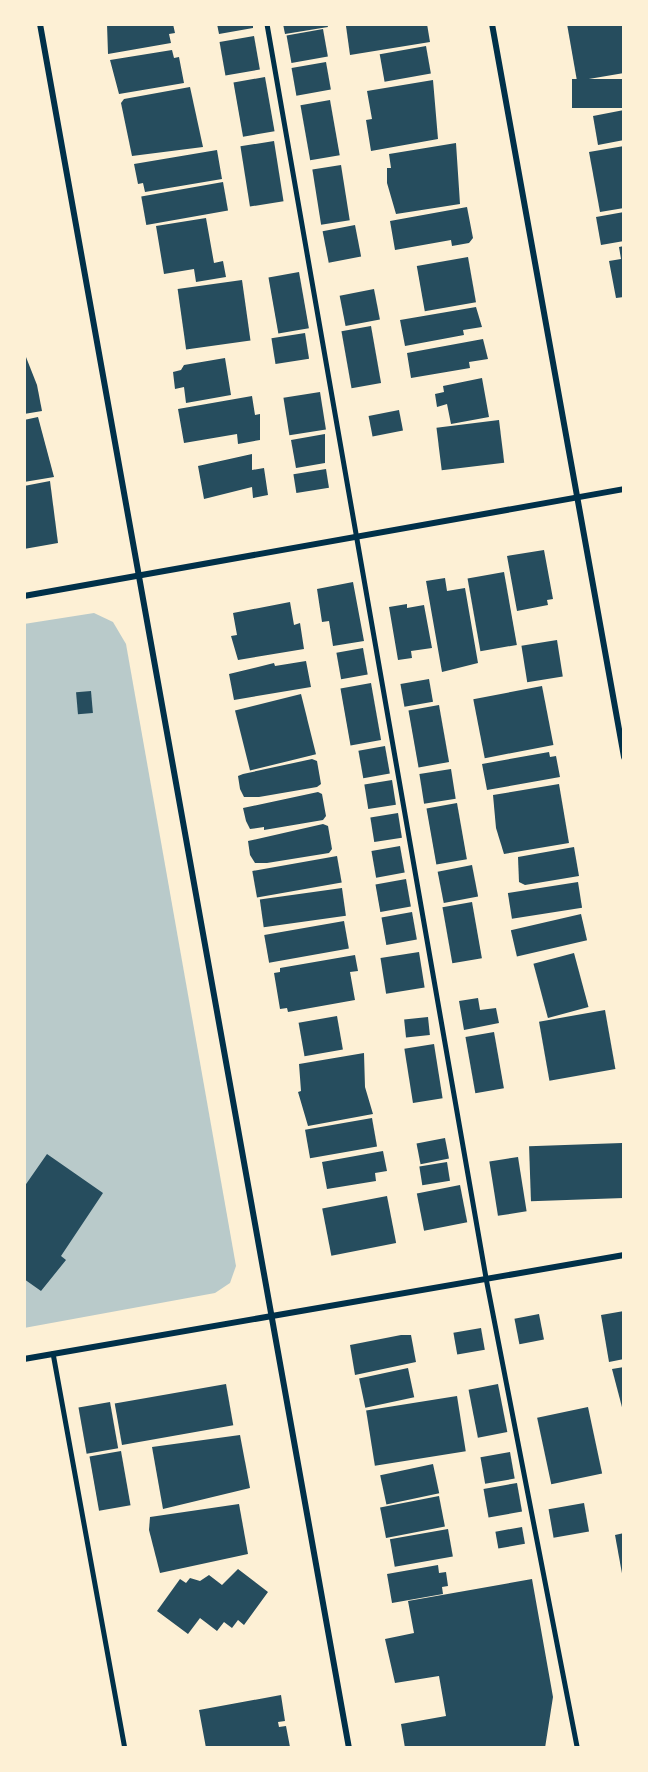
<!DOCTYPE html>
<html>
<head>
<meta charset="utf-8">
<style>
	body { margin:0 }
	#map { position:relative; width:648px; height:1772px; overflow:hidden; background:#fdf0d5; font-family:Lato,sans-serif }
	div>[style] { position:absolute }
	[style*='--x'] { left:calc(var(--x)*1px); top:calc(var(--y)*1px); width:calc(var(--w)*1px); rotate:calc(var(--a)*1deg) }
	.green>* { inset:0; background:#b9caca }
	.building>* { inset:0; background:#264d5e; transform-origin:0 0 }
	.service>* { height:4.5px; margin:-2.25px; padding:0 2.25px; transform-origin:2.25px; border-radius:2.25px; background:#003049 }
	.minor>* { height:6px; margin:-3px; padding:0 3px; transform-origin:3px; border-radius:3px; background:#003049 }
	span { translate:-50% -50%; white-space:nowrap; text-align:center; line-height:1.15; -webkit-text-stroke:4.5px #fdf0d5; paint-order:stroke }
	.frame { position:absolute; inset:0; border:26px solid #fdf0d5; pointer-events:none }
</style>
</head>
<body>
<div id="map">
	<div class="green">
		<div style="clip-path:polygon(94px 613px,113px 622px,126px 644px,236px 1266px,230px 1283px,215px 1293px,24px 1328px,24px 624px)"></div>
	</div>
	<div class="building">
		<div style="clip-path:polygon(107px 24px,173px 24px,175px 33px,169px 34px,171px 43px,108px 54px)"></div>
		<div style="clip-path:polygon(217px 24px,253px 24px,253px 28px,219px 34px)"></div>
		<div style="clip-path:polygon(283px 24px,327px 24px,328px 27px,285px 34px)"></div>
		<div style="clip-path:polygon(359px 24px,427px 24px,430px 42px,350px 55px,346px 26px)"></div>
		<div style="clip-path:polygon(567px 24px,624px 24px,624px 73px,577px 81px)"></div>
		<div style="left:323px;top:29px;width:28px;height:37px;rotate:80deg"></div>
		<div style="left:254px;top:36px;width:34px;height:35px;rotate:80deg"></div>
		<div style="left:426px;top:46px;width:28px;height:47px;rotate:80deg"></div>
		<div style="clip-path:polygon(172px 50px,174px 58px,179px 57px,184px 83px,119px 94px,110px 60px)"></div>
		<div style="left:326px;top:62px;width:28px;height:35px;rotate:80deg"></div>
		<div style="left:265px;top:77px;width:55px;height:32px;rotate:80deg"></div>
		<div style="left:624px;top:79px;width:29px;height:52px;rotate:90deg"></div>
		<div style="clip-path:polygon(433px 80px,438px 139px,371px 151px,366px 120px,372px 119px,367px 91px)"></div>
		<div style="clip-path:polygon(190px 87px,203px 147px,132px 156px,121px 103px,124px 99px)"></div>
		<div style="left:330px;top:100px;width:56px;height:30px;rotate:80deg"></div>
		<div style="clip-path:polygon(624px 110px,624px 140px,598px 145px,593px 116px)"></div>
		<div style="left:274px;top:141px;width:61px;height:34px;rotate:81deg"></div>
		<div style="clip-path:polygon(456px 143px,460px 204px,396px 214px,387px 183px,387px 168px,391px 168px,389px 154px)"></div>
		<div style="clip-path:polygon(624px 146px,624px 208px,600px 212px,589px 152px)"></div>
		<div style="clip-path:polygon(217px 150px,222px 179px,145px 192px,143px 183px,138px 184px,134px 164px)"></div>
		<div style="left:341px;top:165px;width:56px;height:29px;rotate:81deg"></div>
		<div style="left:223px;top:182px;width:29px;height:83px;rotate:80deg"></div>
		<div style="clip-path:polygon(467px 207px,473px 238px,469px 243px,452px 246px,451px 240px,395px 250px,390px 221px)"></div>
		<div style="clip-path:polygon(624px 212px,624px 241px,601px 245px,596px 217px)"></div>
		<div style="clip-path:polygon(206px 218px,214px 263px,223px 261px,226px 277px,196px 282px,194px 269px,164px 274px,156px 226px)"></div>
		<div style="left:355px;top:225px;width:32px;height:33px;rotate:79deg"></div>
		<div style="clip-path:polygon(624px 246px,624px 297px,616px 298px,609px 261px,621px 259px,619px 247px)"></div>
		<div style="left:468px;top:257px;width:46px;height:52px;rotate:80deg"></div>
		<div style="left:299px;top:272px;width:57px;height:31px;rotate:80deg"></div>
		<div style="left:242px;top:280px;width:61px;height:65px;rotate:82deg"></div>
		<div style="left:374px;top:289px;width:31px;height:35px;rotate:79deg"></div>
		<div style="clip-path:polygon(476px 307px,482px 327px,463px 330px,464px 335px,405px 346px,400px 320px)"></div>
		<div style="left:371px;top:326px;width:58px;height:30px;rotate:80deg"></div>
		<div style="left:305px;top:333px;width:26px;height:34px;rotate:81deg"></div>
		<div style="clip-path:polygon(483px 339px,488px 359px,469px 362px,470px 368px,411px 378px,407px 353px)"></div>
		<div style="clip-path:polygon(24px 352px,37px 385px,42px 411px,24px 414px)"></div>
		<div style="clip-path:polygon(225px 358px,231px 395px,186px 403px,184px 387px,175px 389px,173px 372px,181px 370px,184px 365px)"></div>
		<div style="clip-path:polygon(482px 378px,489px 417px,451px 424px,447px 404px,437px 407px,435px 394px,444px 392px,443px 386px)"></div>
		<div style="left:320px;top:392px;width:38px;height:37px;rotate:81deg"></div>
		<div style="clip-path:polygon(252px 396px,255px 415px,260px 414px,260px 440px,238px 444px,237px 434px,184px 443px,178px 409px)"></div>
		<div style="left:399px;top:410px;width:21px;height:31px;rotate:79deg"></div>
		<div style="clip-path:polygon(38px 417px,54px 477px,24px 482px,24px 420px)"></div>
		<div style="left:499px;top:420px;width:43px;height:63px;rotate:83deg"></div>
		<div style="clip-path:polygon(325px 434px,325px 463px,296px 468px,291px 440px)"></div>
		<div style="clip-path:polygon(252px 454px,252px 470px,264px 468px,268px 495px,253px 498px,252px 487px,204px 499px,198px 466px)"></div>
		<div style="left:326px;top:469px;width:19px;height:33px;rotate:81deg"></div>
		<div style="clip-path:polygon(50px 481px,58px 543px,24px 549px,24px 486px)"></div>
		<div style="clip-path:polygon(544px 550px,553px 599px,547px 600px,548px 605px,517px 611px,507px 556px)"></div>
		<div style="left:504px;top:572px;width:74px;height:37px;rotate:80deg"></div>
		<div style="clip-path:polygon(445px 578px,447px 591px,465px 588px,478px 663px,442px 672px,426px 581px)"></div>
		<div style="clip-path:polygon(353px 582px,364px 641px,333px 646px,329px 621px,322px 622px,317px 589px)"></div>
		<div style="clip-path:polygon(290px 602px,294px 625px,300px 623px,304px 649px,238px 660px,231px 636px,237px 635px,233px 613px)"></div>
		<div style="clip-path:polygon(407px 604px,407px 608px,424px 605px,432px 648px,411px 651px,412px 658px,398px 660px,389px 607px)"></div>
		<div style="left:557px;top:640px;width:37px;height:36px;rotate:81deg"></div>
		<div style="left:363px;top:648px;width:27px;height:27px;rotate:80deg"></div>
		<div style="clip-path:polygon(306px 661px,311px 687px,234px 700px,229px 674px,274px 663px,275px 666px)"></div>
		<div style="left:429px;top:679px;width:23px;height:29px;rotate:80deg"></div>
		<div style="left:371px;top:683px;width:58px;height:31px;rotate:80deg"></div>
		<div style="left:542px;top:686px;width:60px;height:70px;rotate:79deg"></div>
		<div style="left:91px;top:691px;width:22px;height:15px;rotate:85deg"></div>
		<div style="left:301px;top:694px;width:62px;height:68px;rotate:76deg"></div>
		<div style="left:439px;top:705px;width:58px;height:31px;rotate:80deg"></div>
		<div style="left:385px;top:746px;width:28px;height:27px;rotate:80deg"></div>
		<div style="clip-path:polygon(549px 752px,550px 757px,556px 756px,560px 777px,487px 790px,482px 764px)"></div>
		<div style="clip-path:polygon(312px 759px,317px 761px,321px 784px,317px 787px,259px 797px,244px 797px,240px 789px,238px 776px,243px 774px)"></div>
		<div style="left:451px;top:769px;width:30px;height:32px;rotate:81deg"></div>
		<div style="left:392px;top:780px;width:25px;height:28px;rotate:81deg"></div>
		<div style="clip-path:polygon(559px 784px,569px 843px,504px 854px,496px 828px,493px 795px)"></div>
		<div style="clip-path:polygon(318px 792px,322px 794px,326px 816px,323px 820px,264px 830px,264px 827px,250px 829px,246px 821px,243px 808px)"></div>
		<div style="left:457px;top:803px;width:57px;height:31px;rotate:80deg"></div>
		<div style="left:398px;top:813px;width:25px;height:28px;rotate:81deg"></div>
		<div style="clip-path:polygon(323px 824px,328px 826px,332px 849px,329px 853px,267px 863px,255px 863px,250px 855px,248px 841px)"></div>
		<div style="left:400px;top:846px;width:27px;height:29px;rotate:80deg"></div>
		<div style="clip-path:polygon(574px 847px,579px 876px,525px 885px,519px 882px,518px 857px)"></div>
		<div style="left:337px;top:856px;width:27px;height:86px;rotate:80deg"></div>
		<div style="left:472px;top:865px;width:32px;height:35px;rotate:79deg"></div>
		<div style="left:406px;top:879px;width:28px;height:31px;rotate:80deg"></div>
		<div style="left:578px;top:882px;width:26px;height:71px;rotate:81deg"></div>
		<div style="left:342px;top:888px;width:28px;height:83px;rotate:82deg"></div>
		<div style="left:472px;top:902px;width:57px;height:30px;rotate:80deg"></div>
		<div style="left:412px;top:912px;width:28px;height:31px;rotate:80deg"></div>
		<div style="left:581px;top:914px;width:27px;height:72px;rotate:77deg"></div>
		<div style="left:344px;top:921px;width:28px;height:81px;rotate:80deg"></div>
		<div style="left:419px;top:952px;width:36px;height:39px;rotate:81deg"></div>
		<div style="left:574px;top:953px;width:56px;height:42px;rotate:75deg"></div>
		<div style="clip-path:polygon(355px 955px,358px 971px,350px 972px,355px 1000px,288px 1012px,287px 1008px,280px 1009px,274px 973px,280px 972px,280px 968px)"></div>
		<div style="clip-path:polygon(478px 998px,480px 1010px,496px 1008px,499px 1023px,464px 1030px,459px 1001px)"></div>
		<div style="left:605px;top:1010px;width:60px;height:67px;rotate:80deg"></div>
		<div style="left:337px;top:1016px;width:34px;height:39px;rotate:80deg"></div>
		<div style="left:428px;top:1017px;width:18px;height:24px;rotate:84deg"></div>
		<div style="left:494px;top:1032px;width:57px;height:29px;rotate:80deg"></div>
		<div style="left:434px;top:1044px;width:55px;height:30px;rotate:81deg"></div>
		<div style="clip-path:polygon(364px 1053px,365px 1087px,373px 1114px,308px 1126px,298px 1092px,301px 1091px,299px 1064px)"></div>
		<div style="left:372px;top:1118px;width:29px;height:68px;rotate:80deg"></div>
		<div style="left:445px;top:1138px;width:21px;height:29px;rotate:79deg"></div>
		<div style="left:622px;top:1143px;width:55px;height:93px;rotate:88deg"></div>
		<div style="clip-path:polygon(383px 1151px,387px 1171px,375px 1173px,376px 1181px,327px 1189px,322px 1162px)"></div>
		<div style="clip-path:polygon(47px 1154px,103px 1193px,61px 1256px,66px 1260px,41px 1291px,24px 1279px,24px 1187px)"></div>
		<div style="left:518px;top:1157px;width:55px;height:29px;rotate:81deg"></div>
		<div style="left:447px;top:1162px;width:19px;height:28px;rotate:81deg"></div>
		<div style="left:460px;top:1185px;width:38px;height:44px;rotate:79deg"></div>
		<div style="left:387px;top:1196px;width:48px;height:66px;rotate:79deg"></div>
		<div style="clip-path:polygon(624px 1311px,624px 1359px,609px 1362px,601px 1315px)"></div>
		<div style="left:539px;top:1314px;width:26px;height:25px;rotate:79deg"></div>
		<div style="left:481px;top:1328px;width:22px;height:28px;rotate:80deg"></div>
		<div style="clip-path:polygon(401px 1335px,411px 1335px,416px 1362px,355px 1375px,350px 1345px)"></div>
		<div style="clip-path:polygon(624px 1367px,624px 1411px,623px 1411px,612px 1369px)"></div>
		<div style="left:408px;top:1368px;width:30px;height:50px;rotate:78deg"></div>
		<div style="left:226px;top:1384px;width:42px;height:113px;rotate:80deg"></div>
		<div style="left:498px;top:1384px;width:49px;height:30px;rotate:79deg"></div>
		<div style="left:457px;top:1396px;width:56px;height:92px;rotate:81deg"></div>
		<div style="left:110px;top:1402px;width:47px;height:32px;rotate:80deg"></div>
		<div style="left:588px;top:1407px;width:68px;height:52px;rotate:78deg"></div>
		<div style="clip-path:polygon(240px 1435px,250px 1488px,163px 1509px,152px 1447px)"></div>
		<div style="left:121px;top:1451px;width:55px;height:32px;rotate:80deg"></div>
		<div style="left:510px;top:1452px;width:27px;height:30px;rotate:80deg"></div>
		<div style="left:433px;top:1464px;width:30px;height:54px;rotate:78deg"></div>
		<div style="left:517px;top:1483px;width:29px;height:34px;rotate:80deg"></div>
		<div style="left:439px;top:1496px;width:31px;height:60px;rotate:79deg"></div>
		<div style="left:584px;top:1503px;width:29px;height:36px;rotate:80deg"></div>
		<div style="clip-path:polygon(239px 1504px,248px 1554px,160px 1573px,149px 1530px,150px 1517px)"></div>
		<div style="left:522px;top:1527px;width:17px;height:27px;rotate:80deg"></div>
		<div style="left:448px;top:1529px;width:28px;height:59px;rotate:80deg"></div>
		<div style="clip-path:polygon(624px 1533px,624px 1579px,623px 1579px,615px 1535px)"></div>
		<div style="clip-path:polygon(438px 1565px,439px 1573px,446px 1572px,448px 1586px,442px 1587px,443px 1594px,392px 1603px,387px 1574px)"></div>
		<div style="clip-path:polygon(238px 1569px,268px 1592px,244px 1625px,238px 1620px,232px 1628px,224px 1622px,217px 1631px,200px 1618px,188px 1634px,157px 1611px,180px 1579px,186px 1583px,190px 1578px,200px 1581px,209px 1575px,222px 1585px)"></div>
		<div style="clip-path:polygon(532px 1579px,553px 1697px,545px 1748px,405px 1748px,401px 1724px,446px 1716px,439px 1676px,395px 1683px,385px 1639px,414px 1633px,408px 1601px)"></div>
		<div style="clip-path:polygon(281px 1695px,285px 1721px,278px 1722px,279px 1727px,286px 1726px,290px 1747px,206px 1748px,199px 1710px)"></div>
	</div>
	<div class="service">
		<div style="--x:267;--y:24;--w:1273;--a:80.09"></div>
		<div style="--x:486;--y:1278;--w:479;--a:79"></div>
		<div style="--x:53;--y:1353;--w:402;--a:79.7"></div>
	</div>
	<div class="minor">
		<div style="--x:40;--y:24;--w:1751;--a:79.84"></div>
		<div style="--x:492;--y:24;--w:745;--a:79.79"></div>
		<div style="--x:24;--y:596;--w:609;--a:-10.11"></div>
		<div style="--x:24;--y:1359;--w:609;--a:-9.83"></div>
	</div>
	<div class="frame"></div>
</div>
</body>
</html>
